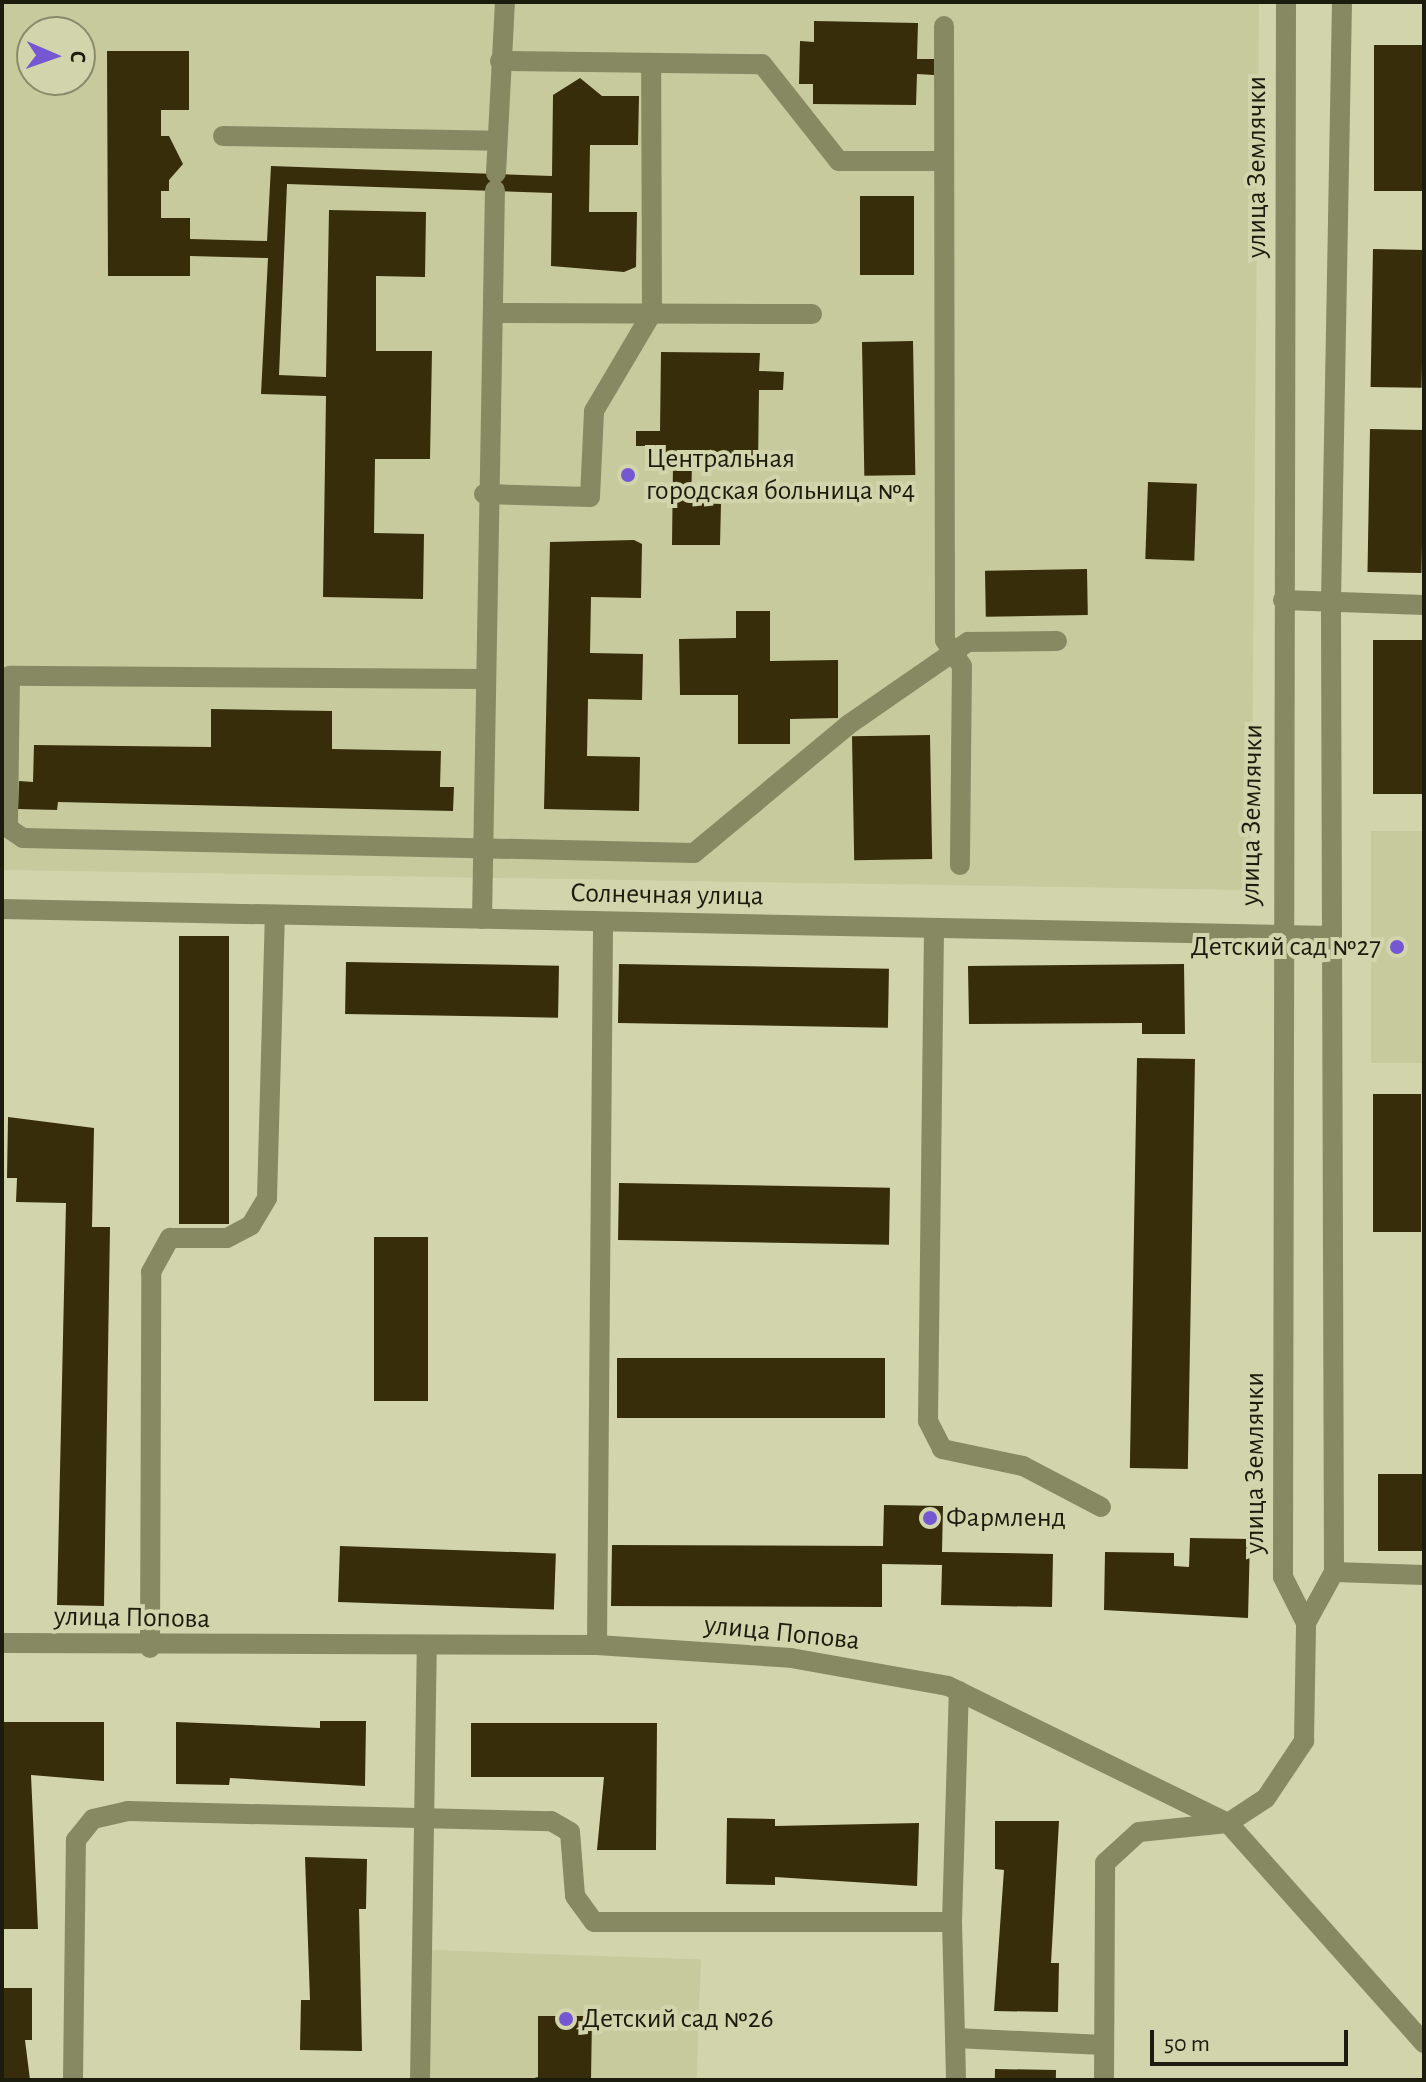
<!DOCTYPE html>
<html>
<head>
<meta charset="utf-8">
<style>
	body { margin:0 }
	#map { position:relative; width:1426px; height:2082px; overflow:hidden; background:#d2d4ac; font-family:"Alegreya Sans",sans-serif }
	div>[style] { position:absolute }
	[style*='--x'] { left:calc(var(--x)*1px); top:calc(var(--y)*1px); width:calc(var(--w)*1px); rotate:calc(var(--a)*1deg) }
	.built>* { inset:0; background:#c7ca9c; transform-origin:0 0 }
	.building>* { inset:0; background:#382d0a; transform-origin:0 0 }
	.minor>* { height:20px; margin:-10px; padding:0 10px; transform-origin:10px; border-radius:10px; background:#878963 }
	.dots>* { width:22px; height:22px; translate:-50% -50%; box-sizing:border-box; border:4px solid #d2d4ac; border-radius:50% }
	span { translate:-50% -50%; white-space:nowrap; text-align:center; line-height:1.15; -webkit-text-stroke:8px #d2d4ac; paint-order:stroke }
	.street-label { font-size:28px; color:#1b1c0d }
	.poi-label { font-size:28px; color:#1b1c0d }
	.left { translate:0 -50%; text-align:left }
	.right { translate:-100% -50%; text-align:right }
	.frame { position:absolute; inset:0; border:4px solid #1b1c0d; pointer-events:none }
	.north { position:absolute; left:16px; top:16px; width:80px; height:80px; box-sizing:border-box; background:#d2d4ac; border:2px solid #898a6c; border-radius:50%; rotate:92deg; font-size:22px; font-weight:700; line-height:32px; text-align:center; color:#1b1c0d }
	.north::after { content:''; display:block; margin:auto; width:28px; height:36px; background:#7457d1; clip-path:polygon(50% 0,100% 100%,50% 72%,0 100%) }
	.scale { position:absolute; left:1150px; top:2030px; width:198px; height:36px; box-sizing:border-box; border:4px solid #1b1c0d; border-top:0; padding-left:10px; font-size:24px; line-height:28px; white-space:nowrap; color:#1b1c0d; -webkit-text-stroke:6px #d2d4ac; paint-order:stroke }
</style>
</head>
<body>
<div id="map">
	<div class="built">
		<div style="clip-path:polygon(evenodd,2px 2px,1259px 2px,1251px 890px,2px 870px,2px 2px,32px 32px,80px 32px,80px 80px,32px 80px,32px 32px)"></div>
		<div style="left:1371px;top:831px;width:53px;height:232px"></div>
		<div style="left:431px;top:1950px;width:270px;height:130px;rotate:2deg"></div>
	</div>
	<div class="building">
		<div style="clip-path:polygon(814px 21px,918px 23px,917px 59px,934px 59px,934px 75px,917px 74px,916px 105px,813px 104px,813px 84px,799px 84px,800px 41px,814px 42px)"></div>
		<div style="left:1374px;top:45px;width:49px;height:146px"></div>
		<div style="clip-path:polygon(107px 51px,189px 51px,189px 110px,161px 110px,161px 136px,169px 136px,183px 164px,169px 180px,169px 191px,161px 191px,161px 218px,190px 218px,190px 239px,267px 241px,271px 166px,552px 176px,553px 95px,580px 78px,602px 96px,639px 96px,638px 145px,590px 145px,589px 212px,637px 212px,636px 267px,624px 272px,551px 266px,552px 193px,287px 184px,279px 375px,326px 377px,329px 210px,426px 212px,425px 277px,376px 276px,376px 351px,432px 351px,430px 459px,375px 459px,374px 533px,424px 534px,423px 599px,323px 597px,326px 396px,261px 394px,268px 258px,190px 256px,190px 276px,108px 276px)"></div>
		<div style="left:860px;top:196px;width:54px;height:79px"></div>
		<div style="left:1373px;top:249px;width:51px;height:138px;rotate:1deg"></div>
		<div style="left:913px;top:341px;width:134px;height:51px;rotate:89deg"></div>
		<div style="clip-path:polygon(661px 352px,760px 353px,759px 371px,784px 372px,783px 390px,759px 390px,758px 465px,692px 464px,691px 503px,721px 504px,720px 545px,672px 545px,673px 463px,660px 463px,660px 446px,636px 446px,636px 431px,660px 431px)"></div>
		<div style="left:1370px;top:429px;width:54px;height:143px;rotate:1deg"></div>
		<div style="left:1148px;top:482px;width:49px;height:77px;rotate:2deg"></div>
		<div style="clip-path:polygon(634px 540px,642px 544px,641px 598px,591px 597px,590px 653px,643px 654px,642px 700px,588px 699px,587px 756px,640px 757px,639px 811px,544px 809px,550px 542px)"></div>
		<div style="left:1087px;top:569px;width:46px;height:102px;rotate:89deg"></div>
		<div style="clip-path:polygon(736px 611px,770px 611px,770px 661px,838px 660px,838px 718px,790px 719px,790px 744px,738px 744px,738px 695px,680px 695px,679px 639px,736px 638px)"></div>
		<div style="left:1424px;top:640px;width:154px;height:51px;rotate:90deg"></div>
		<div style="clip-path:polygon(211px 709px,332px 711px,332px 749px,441px 751px,440px 787px,454px 787px,453px 811px,58px 802px,57px 810px,18px 809px,19px 781px,33px 782px,34px 745px,211px 747px)"></div>
		<div style="left:930px;top:735px;width:124px;height:78px;rotate:89deg"></div>
		<div style="left:179px;top:936px;width:50px;height:288px"></div>
		<div style="left:346px;top:962px;width:213px;height:52px;rotate:1deg"></div>
		<div style="left:619px;top:964px;width:270px;height:59px;rotate:1deg"></div>
		<div style="clip-path:polygon(1184px 964px,1185px 1034px,1142px 1034px,1142px 1023px,969px 1024px,968px 966px)"></div>
		<div style="left:1137px;top:1058px;width:58px;height:410px;rotate:1deg"></div>
		<div style="left:1373px;top:1094px;width:48px;height:138px"></div>
		<div style="clip-path:polygon(8px 1117px,94px 1128px,92px 1227px,110px 1227px,104px 1606px,57px 1605px,66px 1203px,16px 1202px,17px 1178px,7px 1178px)"></div>
		<div style="left:619px;top:1183px;width:271px;height:57px;rotate:1deg"></div>
		<div style="left:374px;top:1237px;width:54px;height:164px"></div>
		<div style="left:617px;top:1358px;width:268px;height:60px"></div>
		<div style="left:1378px;top:1474px;width:46px;height:77px"></div>
		<div style="clip-path:polygon(884px 1505px,943px 1506px,942px 1552px,1053px 1554px,1052px 1607px,941px 1605px,942px 1565px,882px 1564px,882px 1607px,611px 1606px,612px 1545px,883px 1546px)"></div>
		<div style="clip-path:polygon(1190px 1538px,1250px 1539px,1248px 1618px,1104px 1610px,1105px 1552px,1174px 1553px,1174px 1566px,1189px 1567px)"></div>
		<div style="left:340px;top:1546px;width:216px;height:56px;rotate:2deg"></div>
		<div style="clip-path:polygon(320px 1721px,366px 1721px,365px 1786px,230px 1778px,229px 1785px,176px 1784px,176px 1722px,320px 1728px)"></div>
		<div style="clip-path:polygon(2px 1722px,104px 1722px,104px 1781px,31px 1775px,38px 1929px,2px 1929px)"></div>
		<div style="clip-path:polygon(471px 1723px,657px 1723px,656px 1850px,597px 1850px,604px 1777px,471px 1777px)"></div>
		<div style="clip-path:polygon(727px 1818px,775px 1819px,775px 1826px,919px 1823px,917px 1886px,775px 1877px,775px 1885px,726px 1884px)"></div>
		<div style="clip-path:polygon(995px 1821px,1059px 1821px,1051px 1963px,1059px 1963px,1058px 2012px,994px 2011px,1004px 1870px,995px 1869px)"></div>
		<div style="clip-path:polygon(305px 1857px,367px 1859px,366px 1909px,359px 1909px,362px 2051px,300px 2050px,301px 2000px,310px 2000px)"></div>
		<div style="clip-path:polygon(2px 1988px,32px 1988px,32px 2040px,25px 2040px,30px 2080px,2px 2080px)"></div>
		<div style="clip-path:polygon(538px 2016px,592px 2016px,591px 2080px,527px 2080px,538px 2077px)"></div>
		<div style="left:995px;top:2069px;width:61px;height:11px;rotate:1deg"></div>
	</div>
	<div class="minor">
		<div style="--x:1286;--y:2;--w:1575;--a:90.11"></div>
		<div style="--x:1283;--y:1577;--w:51;--a:63.4"></div>
		<div style="--x:944;--y:26;--w:614;--a:89.91"></div>
		<div style="--x:945;--y:640;--w:31;--a:57"></div>
		<div style="--x:962;--y:666;--w:199;--a:90.6"></div>
		<div style="--x:500;--y:61;--w:262;--a:0.7"></div>
		<div style="--x:762;--y:64;--w:124;--a:51.6"></div>
		<div style="--x:839;--y:161;--w:104;--a:0"></div>
		<div style="--x:223;--y:136;--w:274;--a:1"></div>
		<div style="--x:496;--y:173;--w:171;--a:-87"></div>
		<div style="--x:494;--y:313;--w:318;--a:0.2"></div>
		<div style="--x:484;--y:494;--w:106;--a:1.6"></div>
		<div style="--x:590;--y:497;--w:86;--a:-87.3"></div>
		<div style="--x:594;--y:411;--w:114;--a:-59.4"></div>
		<div style="--x:652;--y:313;--w:250;--a:-90.2"></div>
		<div style="--x:1283;--y:600;--w:141;--a:2"></div>
		<div style="--x:483;--y:679;--w:473;--a:-179.6"></div>
		<div style="--x:10;--y:676;--w:152;--a:90.8"></div>
		<div style="--x:8;--y:828;--w:18;--a:34"></div>
		<div style="--x:23;--y:838;--w:671;--a:1.28"></div>
		<div style="--x:694;--y:853;--w:200;--a:-39.7"></div>
		<div style="--x:848;--y:725;--w:146;--a:-34.7"></div>
		<div style="--x:968;--y:642;--w:89;--a:-0.6"></div>
		<div style="--x:2;--y:909;--w:1329;--a:1.16"></div>
		<div style="--x:482;--y:919;--w:729;--a:-88.98"></div>
		<div style="--x:934;--y:929;--w:492;--a:90.7"></div>
		<div style="--x:928;--y:1421;--w:31;--a:63"></div>
		<div style="--x:942;--y:1449;--w:83;--a:11.9"></div>
		<div style="--x:1023;--y:1466;--w:88;--a:27.7"></div>
		<div style="--x:1334;--y:1572;--w:90;--a:1.9"></div>
		<div style="--x:2;--y:1643;--w:595;--a:0.19"></div>
		<div style="--x:597;--y:1645;--w:194;--a:3.8"></div>
		<div style="--x:791;--y:1658;--w:159;--a:10.1"></div>
		<div style="--x:948;--y:1686;--w:312;--a:26.1"></div>
		<div style="--x:1228;--y:1823;--w:295;--a:48.3"></div>
		<div style="--x:597;--y:1645;--w:723;--a:-89.52"></div>
		<div style="--x:150;--y:1648;--w:376;--a:-89.8"></div>
		<div style="--x:151;--y:1272;--w:39;--a:-61"></div>
		<div style="--x:170;--y:1238;--w:57;--a:0"></div>
		<div style="--x:227;--y:1238;--w:27;--a:-28"></div>
		<div style="--x:251;--y:1225;--w:31;--a:-59"></div>
		<div style="--x:267;--y:1198;--w:283;--a:-88.4"></div>
		<div style="--x:952;--y:1922;--w:231;--a:-88.3"></div>
		<div style="--x:955;--y:2038;--w:42;--a:88.6"></div>
		<div style="--x:73;--y:2080;--w:240;--a:-89.3"></div>
		<div style="--x:76;--y:1840;--w:27;--a:-51"></div>
		<div style="--x:93;--y:1819;--w:36;--a:-13"></div>
		<div style="--x:128;--y:1811;--w:423;--a:1.4"></div>
		<div style="--x:551;--y:1821;--w:22;--a:30"></div>
		<div style="--x:570;--y:1832;--w:64;--a:85.5"></div>
		<div style="--x:575;--y:1896;--w:32;--a:54"></div>
		<div style="--x:594;--y:1922;--w:358;--a:0"></div>
		<div style="--x:952;--y:1922;--w:116;--a:88.5"></div>
		<div style="--x:955;--y:2038;--w:149;--a:2.7"></div>
		<div style="--x:420;--y:2080;--w:433;--a:-89.1"></div>
		<div style="--x:1104;--y:2080;--w:217;--a:-89.7"></div>
		<div style="--x:1105;--y:1863;--w:46;--a:-42.4"></div>
		<div style="--x:1139;--y:1832;--w:89;--a:-5.8"></div>
		<div style="--x:1228;--y:1823;--w:45;--a:-33.3"></div>
		<div style="--x:1266;--y:1798;--w:69;--a:-56.3"></div>
		<div style="--x:1304;--y:1741;--w:118;--a:-89"></div>
		<div style="--x:1306;--y:1623;--w:58;--a:-61.2"></div>
		<div style="--x:1334;--y:1572;--w:970;--a:-90.18"></div>
		<div style="--x:1331;--y:602;--w:600;--a:-88.95"></div>
	</div>
	<div class="dots">
		<div style="left:628px;top:475px;background:#7457d1"></div>
		<div style="left:1397px;top:947px;background:#7457d1"></div>
		<div style="left:930px;top:1518px;background:#7457d1"></div>
		<div style="left:566px;top:2019px;background:#7457d1"></div>
	</div>
	<div class="street-label">
		<span style="left:1257px;top:167px;rotate:-90deg">улица Землячки</span>
		<span style="left:1252px;top:815px;rotate:-89deg">улица Землячки</span>
		<span style="left:667px;top:895px;rotate:1deg">Солнечная улица</span>
		<span style="left:1255px;top:1463px;rotate:-90deg">улица Землячки</span>
		<span style="left:132px;top:1618px;rotate:1deg">улица Попова</span>
		<span style="left:782px;top:1633px;rotate:6deg">улица Попова</span>
	</div>
	<div class="poi-label">
		<span class="left" style="left:646px;top:475px">Центральная<br>городская больница №4</span>
		<span class="right" style="left:1381px;top:947px">Детский сад №27</span>
		<span class="left" style="left:946px;top:1518px">Фармленд</span>
		<span class="left" style="left:582px;top:2019px">Детский сад №26</span>
	</div>
	<div class="frame"></div>
	<div class="north">С</div>
	<div class="scale">50 m</div>
</div>
</body>
</html>
